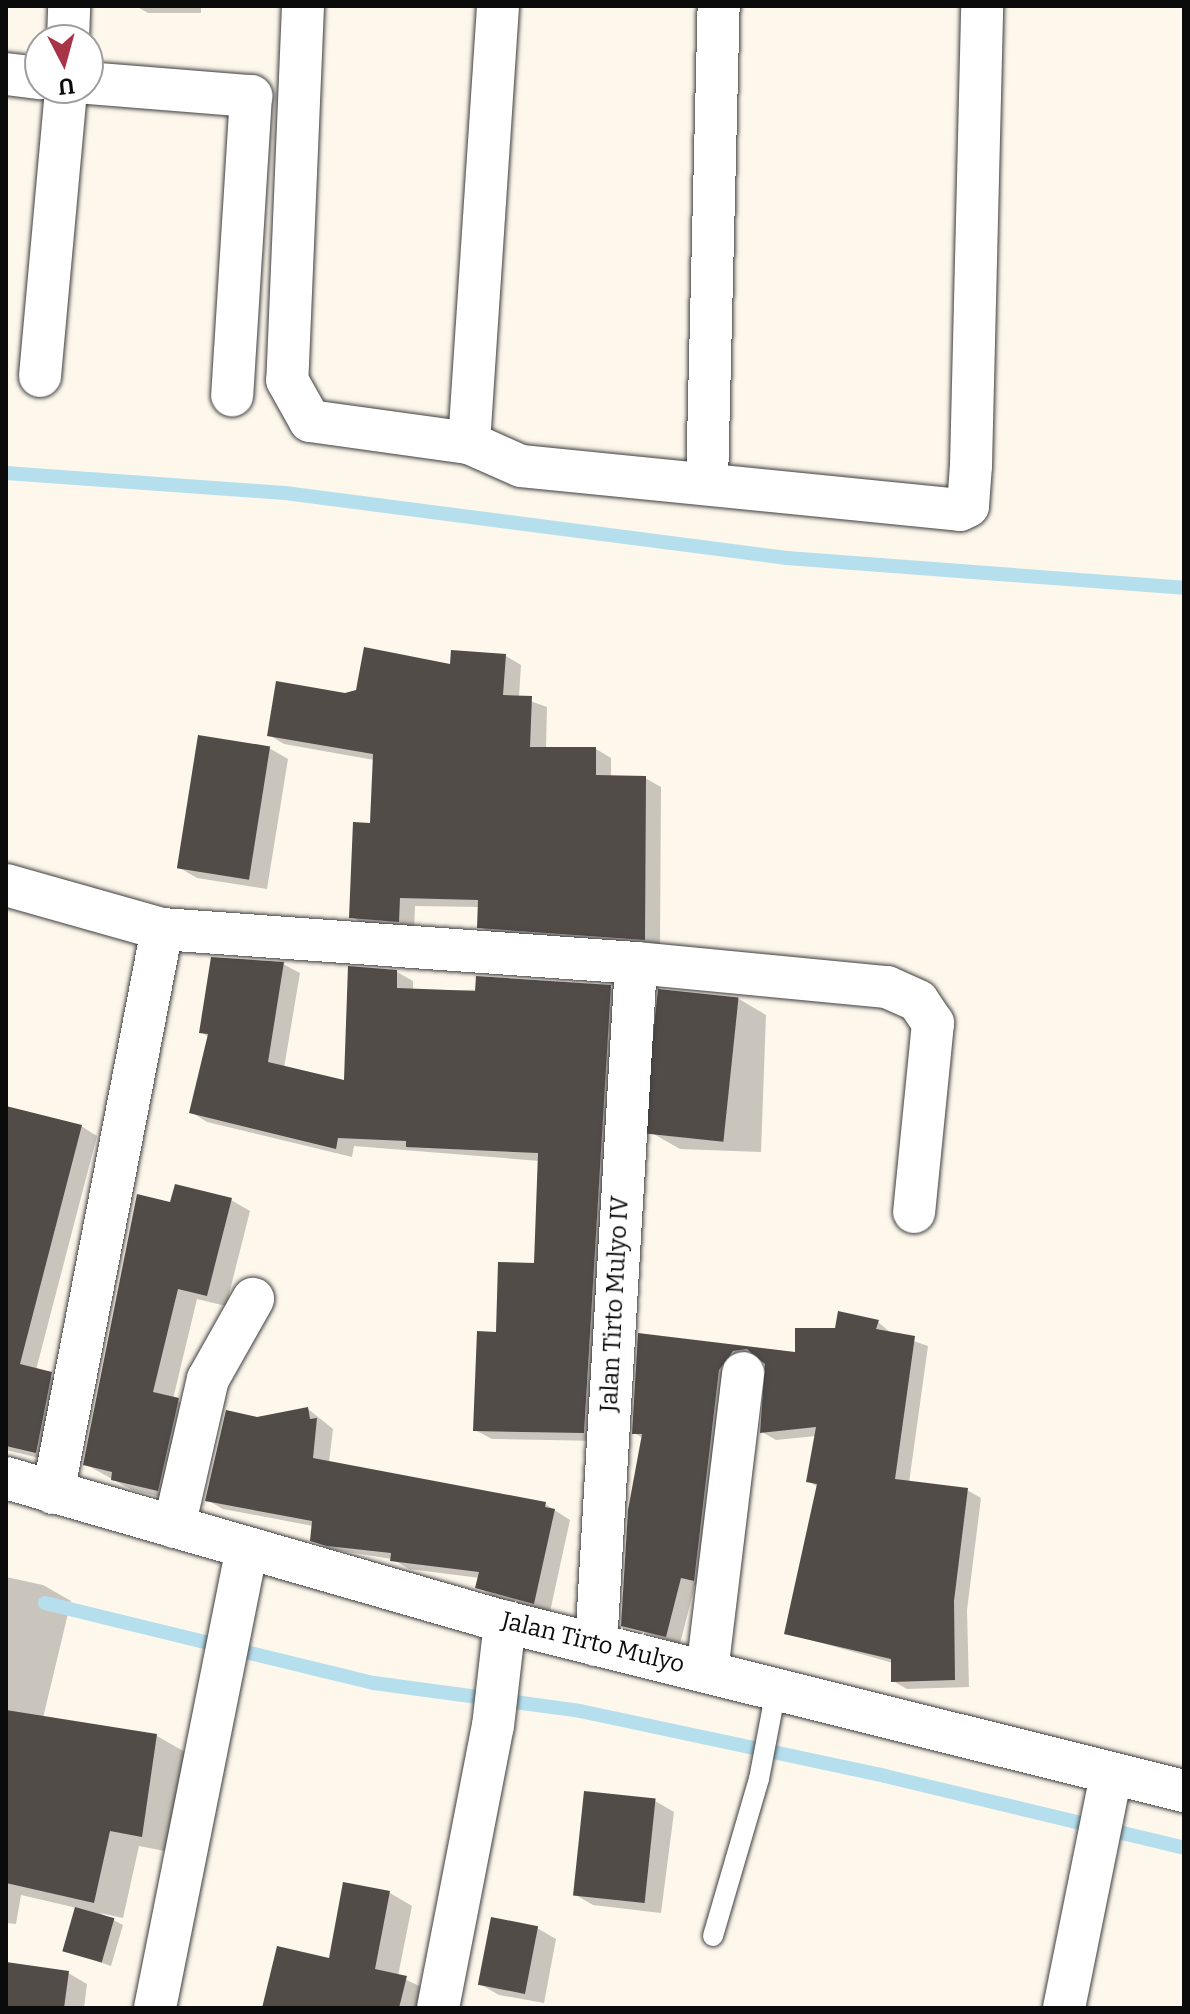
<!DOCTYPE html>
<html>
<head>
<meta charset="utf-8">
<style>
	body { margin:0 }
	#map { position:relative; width:1190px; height:2014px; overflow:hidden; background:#fdf7ec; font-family:Bitter,serif }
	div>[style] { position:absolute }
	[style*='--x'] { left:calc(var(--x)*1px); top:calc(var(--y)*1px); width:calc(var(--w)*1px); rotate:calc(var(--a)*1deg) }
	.shadow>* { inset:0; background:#0003 }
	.stream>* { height:14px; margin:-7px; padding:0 7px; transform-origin:7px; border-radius:7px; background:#b6dfee }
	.building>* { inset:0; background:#524c49; transform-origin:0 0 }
	.roads { filter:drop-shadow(0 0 2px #3e3e3e) drop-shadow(0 0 2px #3e3e3e) }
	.service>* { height:20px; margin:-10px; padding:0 10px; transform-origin:10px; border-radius:10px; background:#fff }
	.minor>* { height:42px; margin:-21px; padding:0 21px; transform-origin:21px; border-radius:21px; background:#fff }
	span { translate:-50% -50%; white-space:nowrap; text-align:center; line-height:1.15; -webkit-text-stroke:8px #fff; paint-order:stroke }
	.street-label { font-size:24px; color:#0b0b0b }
	.frame { position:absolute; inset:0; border:8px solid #0b0b0b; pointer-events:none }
	.north { position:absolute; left:24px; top:24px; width:80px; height:80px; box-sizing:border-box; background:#fff; border:2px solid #9d9d9d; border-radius:50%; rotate:174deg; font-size:22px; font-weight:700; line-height:32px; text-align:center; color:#0b0b0b }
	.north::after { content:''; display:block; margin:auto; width:28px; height:36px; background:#aa3447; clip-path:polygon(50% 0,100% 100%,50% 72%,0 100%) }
</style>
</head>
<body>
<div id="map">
	<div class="shadow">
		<div style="clip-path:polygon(136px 6px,201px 6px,201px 13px,148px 13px)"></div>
		<div style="clip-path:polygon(453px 652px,506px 656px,521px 665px,519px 697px,547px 707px,546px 749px,596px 749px,611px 758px,611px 777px,645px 778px,661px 787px,660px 947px,494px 935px,479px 926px,479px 907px,415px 906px,414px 930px,367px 926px,352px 917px,372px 825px,374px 760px,284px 744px,269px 735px,345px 695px,452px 666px)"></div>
		<div style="clip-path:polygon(269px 748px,288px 759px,267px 889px,197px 878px,178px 867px)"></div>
		<div style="clip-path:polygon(283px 964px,300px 973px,284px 1068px,345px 1083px,397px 972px,413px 981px,413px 991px,610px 987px,626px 997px,600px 1441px,492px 1439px,475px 1430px,498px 1334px,536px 1266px,540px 1161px,354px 1146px,352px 1157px,207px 1122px,191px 1112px,209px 1037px,201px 1032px)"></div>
		<div style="clip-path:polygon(739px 999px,766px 1015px,761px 1152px,680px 1149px,652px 1133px)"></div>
		<div style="clip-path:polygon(6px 1108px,81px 1126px,97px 1136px,36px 1370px,67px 1384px,52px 1461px,6px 1450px)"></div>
		<div style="clip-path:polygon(231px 1200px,250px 1211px,226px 1306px,197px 1299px,173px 1399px,197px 1411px,177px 1501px,132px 1490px,85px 1464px,172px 1204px)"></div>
		<div style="clip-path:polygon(878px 1322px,891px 1333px,928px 1346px,909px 1483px,967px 1490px,981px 1498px,967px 1610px,969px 1687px,907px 1689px,893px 1681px,893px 1663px,786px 1633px,818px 1487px,808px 1481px,816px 1436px,776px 1440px,762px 1432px,767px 1363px,759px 1357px,747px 1358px,707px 1588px,695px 1585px,680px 1644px,623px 1625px,643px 1438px,634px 1433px,640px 1336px,797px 1354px,836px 1330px)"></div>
		<div style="clip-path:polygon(308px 1409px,333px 1429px,329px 1463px,545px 1504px,570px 1520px,550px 1612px,494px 1597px,478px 1587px,480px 1578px,409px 1569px,392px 1559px,328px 1549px,312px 1540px,313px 1526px,223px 1509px,207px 1500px,257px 1419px)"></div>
		<div style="clip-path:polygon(6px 1577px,43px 1585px,71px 1601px,43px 1718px,157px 1736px,185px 1752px,170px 1852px,139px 1846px,123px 1918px,100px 1913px,123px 1925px,111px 1966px,64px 1950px,77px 1908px,21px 1895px,16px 1924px,6px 1923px)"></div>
		<div style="clip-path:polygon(655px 1801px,674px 1812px,661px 1913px,593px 1905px,574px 1894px)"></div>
		<div style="clip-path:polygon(345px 1884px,390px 1893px,412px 1906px,398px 1976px,428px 1990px,423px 2008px,264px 2008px,330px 1960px)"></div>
		<div style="clip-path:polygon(537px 1928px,556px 1939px,544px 2003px,499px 1995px,480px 1984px)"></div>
		<div style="clip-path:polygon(6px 1965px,68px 1973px,87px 1984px,84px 2008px,6px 2008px)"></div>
	</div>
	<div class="stream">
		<div style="--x:6;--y:473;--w:280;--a:4.1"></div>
		<div style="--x:285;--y:493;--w:506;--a:7.38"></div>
		<div style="--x:787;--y:558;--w:398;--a:4.3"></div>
		<div style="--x:45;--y:1603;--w:339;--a:13.7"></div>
		<div style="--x:374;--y:1683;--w:208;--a:7.7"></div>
		<div style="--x:580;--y:1711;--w:312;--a:12"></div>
		<div style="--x:885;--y:1776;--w:308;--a:13.5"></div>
	</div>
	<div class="building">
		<div style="clip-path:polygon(364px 647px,450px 664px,451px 650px,506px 654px,503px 695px,532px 696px,530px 747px,596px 747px,596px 775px,646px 776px,645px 940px,477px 928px,478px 900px,400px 898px,399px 922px,349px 918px,353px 822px,370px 823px,373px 754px,267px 736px,276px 681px,345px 693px,356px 690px)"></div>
		<div style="left:198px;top:735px;width:73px;height:135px;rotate:9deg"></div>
		<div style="clip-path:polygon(211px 957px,284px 962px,268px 1062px,344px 1080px,348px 966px,397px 970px,397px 988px,475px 991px,476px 976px,611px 985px,584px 1433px,473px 1431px,477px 1331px,496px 1332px,498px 1262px,534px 1263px,538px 1153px,406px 1147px,406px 1141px,338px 1138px,336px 1149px,189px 1113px,208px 1034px,199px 1033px)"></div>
		<div style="left:658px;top:989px;width:81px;height:145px;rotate:6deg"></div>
		<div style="clip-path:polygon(6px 1106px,82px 1125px,20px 1364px,52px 1372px,36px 1453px,6px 1446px)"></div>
		<div style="clip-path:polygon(175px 1184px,232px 1198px,207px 1296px,178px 1289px,153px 1392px,179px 1398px,158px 1491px,111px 1480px,112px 1472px,83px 1465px,137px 1194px,170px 1202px)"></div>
		<div style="clip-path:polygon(838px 1311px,879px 1320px,876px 1329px,915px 1336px,895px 1479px,968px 1488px,954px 1601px,955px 1680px,891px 1682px,891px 1659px,784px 1634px,817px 1484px,806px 1482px,816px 1427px,760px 1433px,765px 1364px,747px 1349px,733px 1351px,719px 1370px,694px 1581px,681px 1578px,666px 1637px,621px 1626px,628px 1510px,642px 1434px,632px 1434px,638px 1333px,795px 1352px,795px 1328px,835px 1328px)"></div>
		<div style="clip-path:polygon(308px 1407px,310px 1419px,317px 1418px,313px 1458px,546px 1502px,545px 1507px,555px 1509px,534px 1604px,475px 1588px,479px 1572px,390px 1561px,391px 1553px,327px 1546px,310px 1541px,312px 1521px,205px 1501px,226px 1410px,257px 1417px)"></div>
		<div style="clip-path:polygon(6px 1710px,157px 1734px,142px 1837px,110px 1831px,94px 1903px,6px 1883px)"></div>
		<div style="left:584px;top:1791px;width:72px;height:105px;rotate:6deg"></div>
		<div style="clip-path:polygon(343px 1882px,390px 1891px,375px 1969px,407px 1976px,399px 2008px,262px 2008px,277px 1946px,329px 1958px)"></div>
		<div style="left:75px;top:1907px;width:41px;height:46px;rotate:16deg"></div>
		<div style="left:491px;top:1917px;width:48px;height:69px;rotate:11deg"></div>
		<div style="clip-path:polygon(6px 1962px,69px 1971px,64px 2008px,6px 2008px)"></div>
	</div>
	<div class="roads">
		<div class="service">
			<div style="--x:713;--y:1936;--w:164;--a:-73.7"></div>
			<div style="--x:759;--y:1779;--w:91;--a:-79.2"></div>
		</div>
		<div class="minor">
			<div style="--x:303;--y:6;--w:374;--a:92.4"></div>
			<div style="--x:287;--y:380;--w:47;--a:60.7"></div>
			<div style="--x:310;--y:421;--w:161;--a:7.9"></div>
			<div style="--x:469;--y:443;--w:57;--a:23.9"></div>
			<div style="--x:521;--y:466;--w:441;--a:5.7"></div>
			<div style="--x:960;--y:510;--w:9;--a:-27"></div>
			<div style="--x:968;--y:506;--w:41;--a:-85.8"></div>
			<div style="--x:971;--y:465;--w:459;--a:-88.6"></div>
			<div style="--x:68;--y:40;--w:34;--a:-88"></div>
			<div style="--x:6;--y:74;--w:34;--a:7"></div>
			<div style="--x:88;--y:83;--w:164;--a:4.6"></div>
			<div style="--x:251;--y:96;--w:300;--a:93.6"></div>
			<div style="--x:40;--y:376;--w:289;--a:-84.8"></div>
			<div style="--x:469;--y:443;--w:438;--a:-86.2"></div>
			<div style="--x:707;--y:483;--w:477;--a:-88.6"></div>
			<div style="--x:6;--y:885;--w:162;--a:15.8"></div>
			<div style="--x:162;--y:929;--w:475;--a:4.1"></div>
			<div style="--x:636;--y:963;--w:252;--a:5.5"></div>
			<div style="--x:887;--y:987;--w:34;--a:24"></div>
			<div style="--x:918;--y:1001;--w:27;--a:56"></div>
			<div style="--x:933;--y:1023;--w:190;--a:95.7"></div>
			<div style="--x:6;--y:1478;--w:519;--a:16.1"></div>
			<div style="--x:505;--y:1622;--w:700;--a:13.98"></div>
			<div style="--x:53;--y:1493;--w:574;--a:-79.06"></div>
			<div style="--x:174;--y:1527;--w:152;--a:-77.1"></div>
			<div style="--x:208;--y:1379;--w:92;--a:-60.6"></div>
			<div style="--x:596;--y:1645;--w:683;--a:-86.64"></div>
			<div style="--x:707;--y:1672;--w:301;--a:-83.1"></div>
			<div style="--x:155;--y:2008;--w:468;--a:-78.7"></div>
			<div style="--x:438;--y:2008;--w:287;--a:-79"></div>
			<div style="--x:493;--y:1726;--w:105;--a:-83.4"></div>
			<div style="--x:1064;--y:2008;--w:239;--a:-78.6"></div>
		</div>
	</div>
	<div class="street-label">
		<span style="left:615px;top:1304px;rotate:-87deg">Jalan Tirto Mulyo IV</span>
		<span style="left:593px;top:1643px;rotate:14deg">Jalan Tirto Mulyo</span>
	</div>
	<div class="frame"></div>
	<div class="north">U</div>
</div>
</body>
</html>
